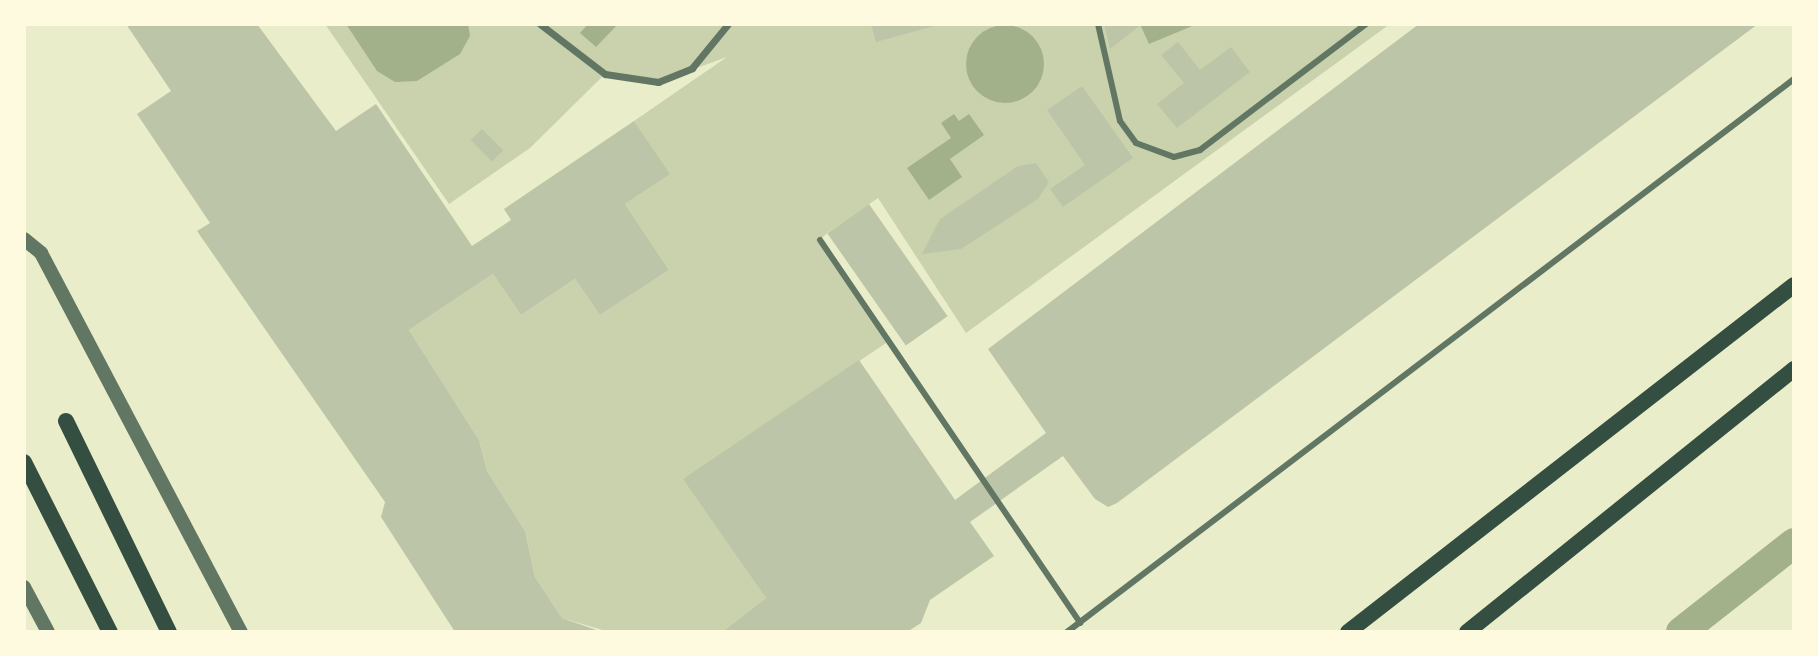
<!DOCTYPE html>
<html>
<head>
<meta charset="utf-8">
<style>
	body { margin:0 }
	#map { position:relative; width:1818px; height:656px; overflow:hidden; background:#e9edc9; font-family:"Fira Sans",sans-serif }
	div>[style] { position:absolute }
	[style*='--x'] { left:calc(var(--x)*1px); top:calc(var(--y)*1px); width:calc(var(--w)*1px); rotate:calc(var(--a)*1deg) }
	.green>* { inset:0; background:#cad2ad }
	.water>* { inset:0; background:#a3b18a }
	.round { border-radius:50% }
	.canal>* { height:30px; margin:-15px; padding:0 15px; transform-origin:15px; border-radius:15px; background:#a3b18a }
	.building>* { inset:0; background:#bcc5a7; transform-origin:0 0 }
	.service>* { height:6px; margin:-3px; padding:0 3px; transform-origin:3px; border-radius:3px; background:#617663 }
	.pedestrian>* { height:7px; margin:-3.5px; padding:0 3.5px; transform-origin:3.5px; border-radius:3.5px; background:#617663 }
	.tertiary>* { height:14px; margin:-7px; padding:0 7px; transform-origin:7px; border-radius:7px; background:#617663 }
	.secondary>* { height:16px; margin:-8px; padding:0 8px; transform-origin:8px; border-radius:8px; background:#344e41 }
	span { translate:-50% -50%; white-space:nowrap; text-align:center; line-height:1.15; -webkit-text-stroke:8px #fefae0; paint-order:stroke }
	.frame { position:absolute; inset:0; border:26px solid #fefae0; pointer-events:none }
</style>
</head>
<body>
<div id="map">
	<div class="green">
		<div style="clip-path:polygon(325px 24px,1390px 24px,966px 333px,878px 198px,827px 233px,820px 240px,889px 341px,684px 479px,766px 598px,722px 632px,609px 632px,562px 618px,535px 577px,525px 531px,487px 471px,479px 440px,409px 330px,493px 274px,521px 315px,575px 279px,600px 315px,669px 270px,625px 204px,669px 174px,634px 121px,727px 57px,658px 82px,605px 74px,530px 148px,449px 204px)"></div>
	</div>
	<div class="water">
		<div style="clip-path:polygon(346px 24px,468px 24px,470px 36px,460px 54px,417px 81px,395px 82px,377px 71px)"></div>
		<div style="clip-path:polygon(588px 24px,618px 24px,596px 47px,580px 33px)"></div>
		<div style="clip-path:polygon(1140px 24px,1197px 24px,1149px 44px)"></div>
		<div class="round" style="left:966px;top:25px;width:78px;height:78px"></div>
		<div style="clip-path:polygon(954px 114px,959px 121px,969px 114px,984px 135px,950px 159px,962px 177px,929px 200px,907px 168px,951px 138px,941px 123px)"></div>
	</div>
	<div class="canal">
		<div style="--x:1681;--y:632;--w:144;--a:-38.2"></div>
	</div>
	<div class="building">
		<div style="clip-path:polygon(126px 24px,257px 24px,336px 131px,376px 104px,472px 246px,511px 220px,504px 209px,634px 121px,670px 174px,625px 204px,669px 270px,600px 315px,575px 279px,521px 315px,493px 274px,409px 330px,479px 440px,487px 471px,525px 531px,535px 577px,562px 618px,602px 632px,455px 632px,381px 517px,385px 502px,197px 231px,210px 223px,137px 114px,171px 91px)"></div>
		<div style="clip-path:polygon(871px 24px,938px 24px,938px 25px,876px 42px)"></div>
		<div style="clip-path:polygon(1104px 24px,1142px 24px,1110px 49px)"></div>
		<div style="clip-path:polygon(1419px 24px,1758px 24px,1117px 503px,1108px 507px,1095px 499px,1063px 456px,970px 522px,994px 556px,930px 600px,921px 623px,907px 632px,722px 632px,766px 598px,683px 479px,859px 360px,955px 500px,1046px 433px,988px 349px)"></div>
		<div style="clip-path:polygon(1178px 42px,1200px 70px,1231px 47px,1250px 72px,1177px 128px,1157px 104px,1184px 83px,1161px 55px)"></div>
		<div style="clip-path:polygon(1082px 86px,1133px 158px,1063px 207px,1050px 189px,1085px 165px,1047px 110px)"></div>
		<div style="left:482px;top:129px;width:30px;height:16px;rotate:45deg"></div>
		<div style="clip-path:polygon(1036px 163px,1049px 182px,1038px 199px,961px 249px,922px 254px,940px 219px,1018px 166px)"></div>
		<div style="left:869px;top:204px;width:137px;height:51px;rotate:55deg"></div>
	</div>
	<div class="service">
		<div style="--x:1098;--y:24;--w:99;--a:77.2"></div>
		<div style="--x:1120;--y:121;--w:27;--a:54"></div>
		<div style="--x:1136;--y:143;--w:40;--a:20.2"></div>
		<div style="--x:1174;--y:157;--w:27;--a:-15"></div>
		<div style="--x:1200;--y:150;--w:208;--a:-37.2"></div>
		<div style="--x:820;--y:240;--w:463;--a:55.8"></div>
		<div style="--x:1067;--y:632;--w:913;--a:-37.26"></div>
	</div>
	<div class="pedestrian">
		<div style="--x:540;--y:24;--w:82;--a:37.6"></div>
		<div style="--x:605;--y:74;--w:54;--a:8.6"></div>
		<div style="--x:658;--y:82;--w:37;--a:-22"></div>
		<div style="--x:692;--y:68;--w:57;--a:-50.7"></div>
	</div>
	<div class="tertiary">
		<div style="--x:24;--y:239;--w:22;--a:39"></div>
		<div style="--x:41;--y:253;--w:429;--a:62.2"></div>
		<div style="--x:24;--y:587;--w:51;--a:61.9"></div>
	</div>
	<div class="secondary">
		<div style="--x:66;--y:421;--w:235;--a:64"></div>
		<div style="--x:24;--y:462;--w:191;--a:63.2"></div>
		<div style="--x:1348;--y:632;--w:565;--a:-37.88"></div>
		<div style="--x:1467;--y:632;--w:420;--a:-38.8"></div>
	</div>
	<div class="frame"></div>
</div>
</body>
</html>
